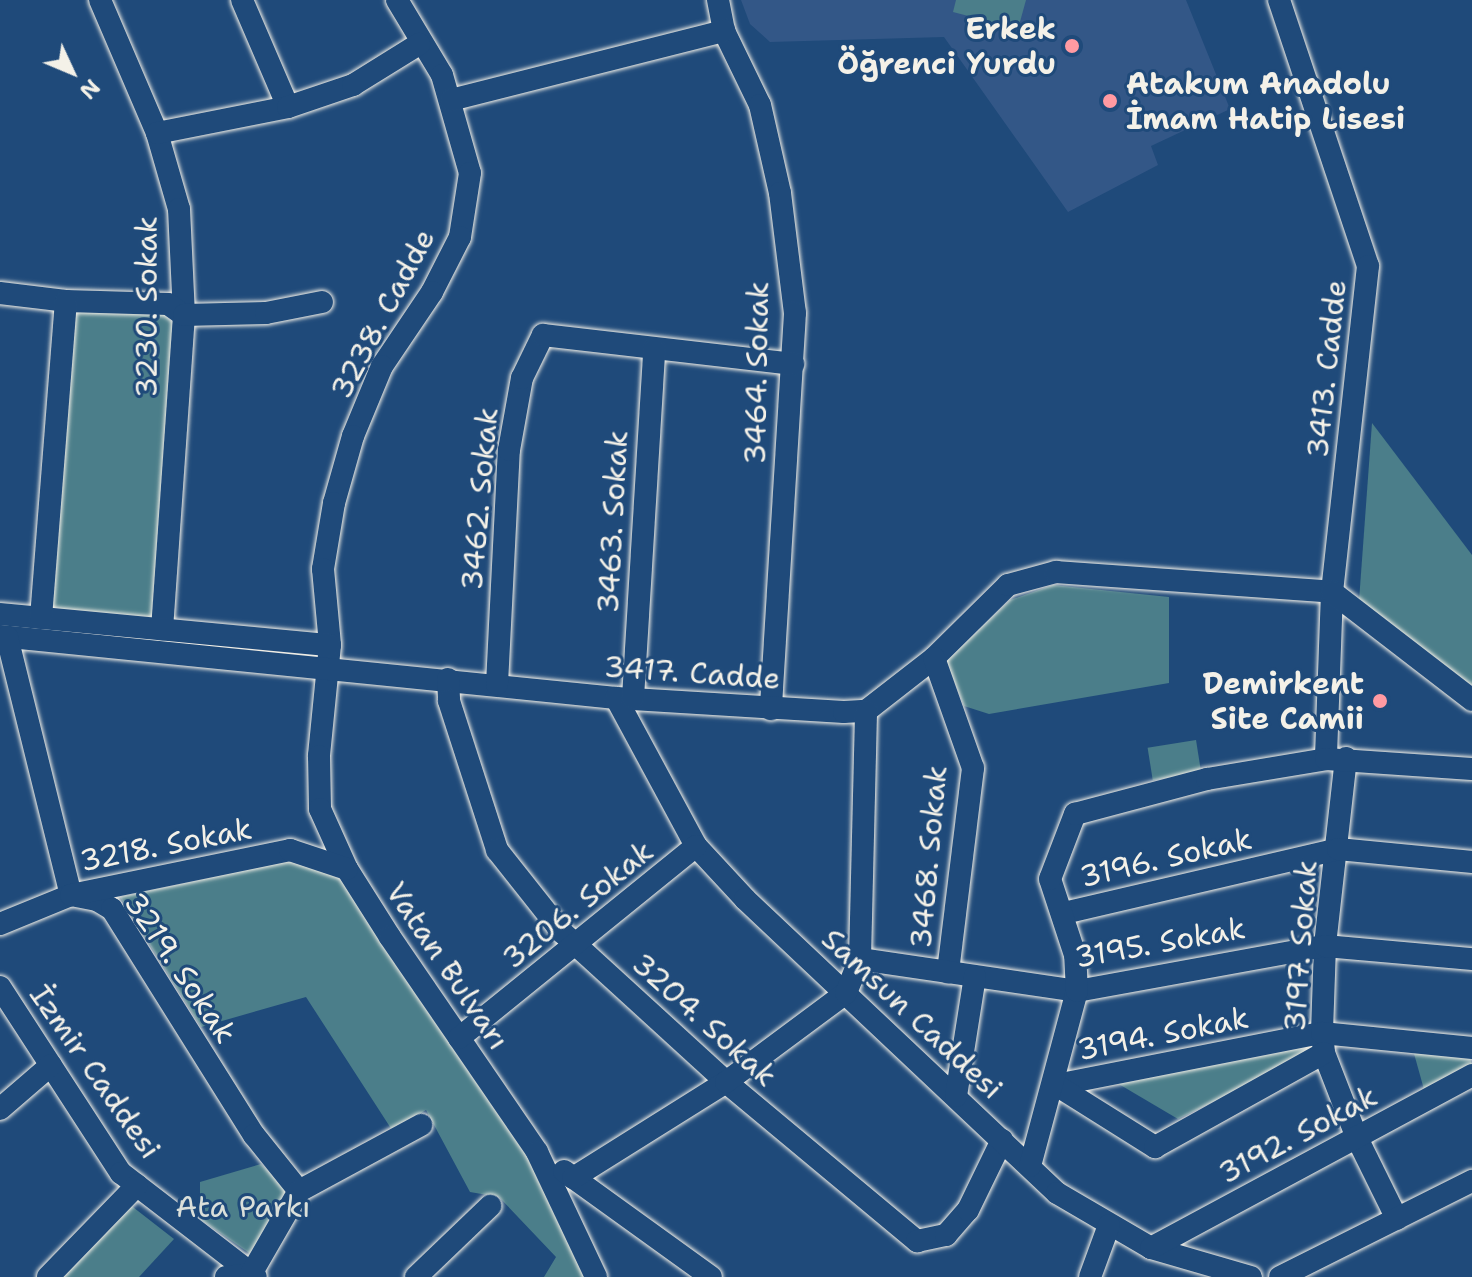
<!DOCTYPE html>
<html>
<head>
<meta charset="utf-8">
<style>
	body { margin:0 }
	#map { position:relative; width:1472px; height:1277px; overflow:hidden; background:#1f4a7a; font-family:"Shantell Sans",sans-serif }
	div>[style] { position:absolute }
	[style*='--x'] { left:calc(var(--x)*1px); top:calc(var(--y)*1px); width:calc(var(--w)*1px); rotate:calc(var(--a)*1deg) }
	.built>* { inset:0; background:#335787 }
	.green>* { inset:0; background:#4b7e8a; transform-origin:0 0 }
	.roads { filter:drop-shadow(0 0 2px #f4f1e8) drop-shadow(0 0 2px #f4f1e8) }
	.minor>* { height:22px; margin:-11px; padding:0 11px; transform-origin:11px; border-radius:11px; background:#1f4a7a }
	.dots>* { width:22px; height:22px; translate:-50% -50%; box-sizing:border-box; border:4px solid #1f4a7a; border-radius:50% }
	span { translate:-50% -50%; white-space:nowrap; text-align:center; line-height:1.15; -webkit-text-stroke:6px #1f4a7a; paint-order:stroke }
	.poi-label { font-size:30px; color:#f4f1e8; font-weight:700 }
	.right { translate:-100% -50%; text-align:right }
	.left { translate:0 -50%; text-align:left }
	.street-label { font-size:30px; color:#f4f1e8 }
	.park-label { font-size:30px; color:#dbe0da }
	.north { position:absolute; left:32px; top:32px; width:80px; height:80px; -webkit-text-stroke:6px #1f4a7a; paint-order:stroke; rotate:134deg; font-size:22px; font-weight:700; line-height:32px; text-align:center; color:#f4f1e8 }
	.north::after { content:''; display:block; margin:auto; width:28px; height:36px; background:#f4f1e8; clip-path:polygon(50% 0,100% 100%,50% 72%,0 100%) }
</style>
</head>
<body>
<div id="map">
	<div class="built">
		<div style="clip-path:polygon(741px 0,1186px 0,1230px 109px,1151px 146px,1158px 165px,1068px 212px,944px 37px,770px 42px,750px 24px)"></div>
	</div>
	<div class="green">
		<div style="clip-path:polygon(956px 0,1026px 0,1018px 29px,953px 12px)"></div>
		<div style="clip-path:polygon(74px 311px,163px 313px,175px 325px,156px 618px,51px 608px)"></div>
		<div style="clip-path:polygon(1372px 423px,1472px 555px,1472px 687px,1359px 601px)"></div>
		<div style="clip-path:polygon(1053px 585px,1169px 597px,1169px 683px,989px 714px,964px 706px,946px 661px,1010px 600px)"></div>
		<div style="left:1196px;top:740px;width:33px;height:49px;rotate:81deg"></div>
		<div style="clip-path:polygon(289px 861px,340px 877px,529px 1159px,585px 1277px,544px 1277px,556px 1257px,499px 1197px,470px 1192px,426px 1110px,392px 1130px,306px 997px,201px 1027px,120px 897px)"></div>
		<div style="clip-path:polygon(1315px 1044px,1316px 1052px,1178px 1119px,1117px 1083px)"></div>
		<div style="clip-path:polygon(1413px 1050px,1470px 1057px,1472px 1068px,1425px 1093px)"></div>
		<div style="clip-path:polygon(261px 1164px,292px 1194px,252px 1255px,200px 1219px,200px 1182px)"></div>
		<div style="clip-path:polygon(129px 1204px,174px 1239px,139px 1277px,62px 1277px)"></div>
	</div>
	<div class="roads">
		<div class="minor">
			<div style="--x:100;--y:0;--w:145;--a:66.8"></div>
			<div style="--x:157;--y:133;--w:79;--a:73.9"></div>
			<div style="--x:179;--y:209;--w:106;--a:87.3"></div>
			<div style="--x:184;--y:315;--w:315;--a:94"></div>
			<div style="--x:242;--y:0;--w:116;--a:66.7"></div>
			<div style="--x:397;--y:0;--w:87;--a:59"></div>
			<div style="--x:442;--y:75;--w:102;--a:74.1"></div>
			<div style="--x:470;--y:173;--w:65;--a:98.9"></div>
			<div style="--x:460;--y:237;--w:62;--a:117"></div>
			<div style="--x:432;--y:292;--w:89;--a:124"></div>
			<div style="--x:382;--y:366;--w:76;--a:112.5"></div>
			<div style="--x:353;--y:436;--w:70;--a:105.8"></div>
			<div style="--x:334;--y:503;--w:67;--a:99.5"></div>
			<div style="--x:323;--y:569;--w:76;--a:84.7"></div>
			<div style="--x:330;--y:645;--w:112;--a:95.7"></div>
			<div style="--x:319;--y:756;--w:53;--a:88.9"></div>
			<div style="--x:320;--y:809;--w:66;--a:65.8"></div>
			<div style="--x:347;--y:869;--w:80;--a:57.7"></div>
			<div style="--x:390;--y:937;--w:260;--a:55.6"></div>
			<div style="--x:537;--y:1152;--w:138;--a:64.7"></div>
			<div style="--x:718;--y:0;--w:32;--a:79"></div>
			<div style="--x:724;--y:31;--w:82;--a:64.1"></div>
			<div style="--x:760;--y:105;--w:90;--a:77.2"></div>
			<div style="--x:780;--y:193;--w:121;--a:82.9"></div>
			<div style="--x:795;--y:313;--w:397;--a:93.5"></div>
			<div style="--x:1279;--y:0;--w:280;--a:71.5"></div>
			<div style="--x:1368;--y:266;--w:328;--a:96.3"></div>
			<div style="--x:1332;--y:592;--w:167;--a:92.1"></div>
			<div style="--x:451;--y:100;--w:282;--a:-14.2"></div>
			<div style="--x:157;--y:133;--w:134;--a:-11.2"></div>
			<div style="--x:288;--y:107;--w:69;--a:-18.7"></div>
			<div style="--x:353;--y:85;--w:78;--a:-31.8"></div>
			<div style="--x:0;--y:293;--w:66;--a:6.9"></div>
			<div style="--x:66;--y:301;--w:102;--a:1.7"></div>
			<div style="--x:168;--y:304;--w:19;--a:35"></div>
			<div style="--x:184;--y:315;--w:82;--a:-1.4"></div>
			<div style="--x:266;--y:313;--w:57;--a:-11.1"></div>
			<div style="--x:0;--y:614;--w:331;--a:5.4"></div>
			<div style="--x:41;--y:618;--w:318;--a:-85.5"></div>
			<div style="--x:0;--y:636;--w:619;--a:5.75"></div>
			<div style="--x:616;--y:698;--w:228;--a:3.5"></div>
			<div style="--x:844;--y:712;--w:22;--a:-3"></div>
			<div style="--x:866;--y:711;--w:86;--a:-37.9"></div>
			<div style="--x:934;--y:658;--w:104;--a:-44.6"></div>
			<div style="--x:1008;--y:585;--w:50;--a:-15.2"></div>
			<div style="--x:1056;--y:572;--w:277;--a:4.1"></div>
			<div style="--x:1332;--y:592;--w:177;--a:37.6"></div>
			<div style="--x:7;--y:637;--w:266;--a:76.1"></div>
			<div style="--x:71;--y:895;--w:26;--a:11"></div>
			<div style="--x:97;--y:900;--w:17;--a:31"></div>
			<div style="--x:112;--y:909;--w:267;--a:57.9"></div>
			<div style="--x:254;--y:1135;--w:72;--a:51.2"></div>
			<div style="--x:934;--y:658;--w:117;--a:70.5"></div>
			<div style="--x:973;--y:768;--w:206;--a:97"></div>
			<div style="--x:448;--y:679;--w:22;--a:87"></div>
			<div style="--x:449;--y:701;--w:157;--a:72.1"></div>
			<div style="--x:497;--y:850;--w:105;--a:51.6"></div>
			<div style="--x:562;--y:932;--w:222;--a:42.4"></div>
			<div style="--x:726;--y:1082;--w:249;--a:39.8"></div>
			<div style="--x:917;--y:1241;--w:30;--a:-12"></div>
			<div style="--x:946;--y:1235;--w:33;--a:-49"></div>
			<div style="--x:968;--y:1210;--w:78;--a:-64.1"></div>
			<div style="--x:497;--y:684;--w:234;--a:-87.1"></div>
			<div style="--x:509;--y:450;--w:73;--a:-79.8"></div>
			<div style="--x:522;--y:378;--w:48;--a:-64"></div>
			<div style="--x:543;--y:335;--w:252;--a:6.6"></div>
			<div style="--x:616;--y:698;--w:168;--a:61.6"></div>
			<div style="--x:696;--y:846;--w:72;--a:47.2"></div>
			<div style="--x:745;--y:899;--w:429;--a:43.3"></div>
			<div style="--x:1057;--y:1193;--w:109;--a:30.3"></div>
			<div style="--x:1151;--y:1248;--w:104;--a:16.2"></div>
			<div style="--x:633;--y:698;--w:349;--a:-86.5"></div>
			<div style="--x:1346;--y:758;--w:189;--a:96.4"></div>
			<div style="--x:1325;--y:946;--w:87;--a:92"></div>
			<div style="--x:1322;--y:1033;--w:20;--a:84"></div>
			<div style="--x:1324;--y:1053;--w:91;--a:68.8"></div>
			<div style="--x:1357;--y:1138;--w:90;--a:63.7"></div>
			<div style="--x:1064;--y:913;--w:281;--a:-13.1"></div>
			<div style="--x:1338;--y:849;--w:135;--a:5.5"></div>
			<div style="--x:0;--y:924;--w:77;--a:-22.2"></div>
			<div style="--x:71;--y:895;--w:224;--a:-11.6"></div>
			<div style="--x:290;--y:850;--w:60;--a:18.4"></div>
			<div style="--x:860;--y:959;--w:219;--a:8.4"></div>
			<div style="--x:1077;--y:991;--w:252;--a:-10.3"></div>
			<div style="--x:1325;--y:946;--w:148;--a:5.1"></div>
			<div style="--x:0;--y:987;--w:222;--a:57"></div>
			<div style="--x:121;--y:1173;--w:170;--a:37.6"></div>
			<div style="--x:459;--y:1038;--w:305;--a:-39"></div>
			<div style="--x:1056;--y:1085;--w:271;--a:-11.1"></div>
			<div style="--x:1322;--y:1033;--w:151;--a:5.7"></div>
			<div style="--x:1056;--y:1085;--w:117;--a:32.1"></div>
			<div style="--x:1155;--y:1147;--w:193;--a:-29.1"></div>
			<div style="--x:956;--y:1096;--w:121;--a:-81"></div>
			<div style="--x:0;--y:1109;--w:67;--a:-40.8"></div>
			<div style="--x:1030;--y:1166;--w:181;--a:-75"></div>
			<div style="--x:1077;--y:991;--w:36;--a:-93"></div>
			<div style="--x:1075;--y:955;--w:80;--a:-108.2"></div>
			<div style="--x:1050;--y:879;--w:70;--a:-69"></div>
			<div style="--x:1075;--y:814;--w:137;--a:-14.9"></div>
			<div style="--x:1207;--y:779;--w:121;--a:-9.5"></div>
			<div style="--x:1326;--y:759;--w:146;--a:3.9"></div>
			<div style="--x:564;--y:1171;--w:181;--a:35.8"></div>
			<div style="--x:573;--y:1178;--w:181;--a:-32.1"></div>
			<div style="--x:726;--y:1082;--w:149;--a:-36.6"></div>
			<div style="--x:846;--y:993;--w:37;--a:-68"></div>
			<div style="--x:860;--y:959;--w:248;--a:-88.6"></div>
			<div style="--x:1151;--y:1248;--w:365;--a:-28.3"></div>
			<div style="--x:48;--y:1277;--w:128;--a:-45.9"></div>
			<div style="--x:226;--y:1277;--w:25;--a:-7"></div>
			<div style="--x:251;--y:1274;--w:96;--a:-60"></div>
			<div style="--x:299;--y:1191;--w:139;--a:-28.4"></div>
			<div style="--x:416;--y:1277;--w:103;--a:-43.8"></div>
			<div style="--x:1090;--y:1277;--w:55;--a:-69.9"></div>
			<div style="--x:1280;--y:1277;--w:215;--a:-26.6"></div>
		</div>
	</div>
	<div class="dots">
		<div style="left:1072px;top:46px;background:#ff9aa2"></div>
		<div style="left:1110px;top:101px;background:#ff9aa2"></div>
		<div style="left:1380px;top:701px;background:#ff9aa2"></div>
	</div>
	<div class="poi-label">
		<span class="right" style="left:1056px;top:46px">Erkek<br>Öğrenci Yurdu</span>
		<span class="left" style="left:1126px;top:101px">Atakum Anadolu<br>İmam Hatip Lisesi</span>
		<span class="right" style="left:1364px;top:701px">Demirkent<br>Site Camii</span>
	</div>
	<div class="street-label">
		<span style="left:147px;top:307px;rotate:-90deg">3230. Sokak</span>
		<span style="left:383px;top:314px;rotate:-62deg">3238. Cadde</span>
		<span style="left:1327px;top:369px;rotate:-84deg">3413. Cadde</span>
		<span style="left:757px;top:373px;rotate:-89deg">3464. Sokak</span>
		<span style="left:480px;top:499px;rotate:-85deg">3462. Sokak</span>
		<span style="left:613px;top:522px;rotate:-87deg">3463. Sokak</span>
		<span style="left:692px;top:673px;rotate:4deg">3417. Cadde</span>
		<span style="left:166px;top:845px;rotate:-11deg">3218. Sokak</span>
		<span style="left:929px;top:857px;rotate:-85deg">3468. Sokak</span>
		<span style="left:1166px;top:858px;rotate:-13deg">3196. Sokak</span>
		<span style="left:578px;top:905px;rotate:-39deg">3206. Sokak</span>
		<span style="left:1160px;top:943px;rotate:-10deg">3195. Sokak</span>
		<span style="left:1301px;top:946px;rotate:-86deg">3197. Sokak</span>
		<span style="left:447px;top:966px;rotate:56deg">Vatan Bulvarı</span>
		<span style="left:180px;top:968px;rotate:56deg">3219. Sokak</span>
		<span style="left:912px;top:1014px;rotate:43deg">Samsun Caddesi</span>
		<span style="left:704px;top:1020px;rotate:42deg">3204. Sokak</span>
		<span style="left:1163px;top:1034px;rotate:-11deg">3194. Sokak</span>
		<span style="left:95px;top:1072px;rotate:55deg">İzmir Caddesi</span>
		<span style="left:1298px;top:1135px;rotate:-28deg">3192. Sokak</span>
	</div>
	<div class="park-label">
		<span style="left:243px;top:1207px">Ata Parkı</span>
	</div>
	<div class="north">N</div>
</div>
</body>
</html>
